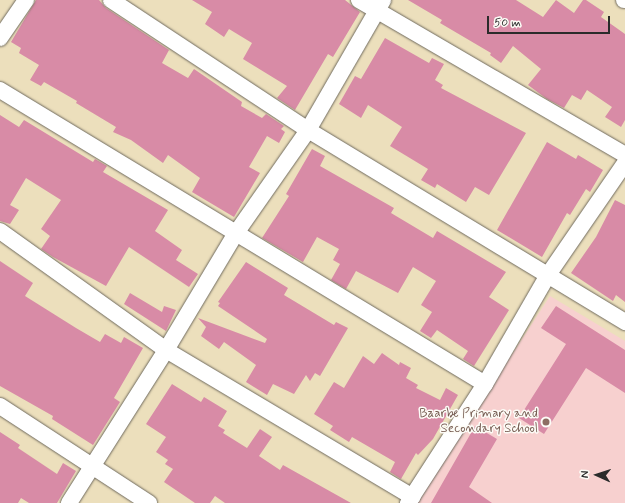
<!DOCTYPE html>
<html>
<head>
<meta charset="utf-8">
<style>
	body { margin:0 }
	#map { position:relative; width:625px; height:503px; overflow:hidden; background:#ecdfbc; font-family:Mynerve,sans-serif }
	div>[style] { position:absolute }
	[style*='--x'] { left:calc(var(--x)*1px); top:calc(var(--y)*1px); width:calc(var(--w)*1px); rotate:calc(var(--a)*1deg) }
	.built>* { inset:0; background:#f7d0cf }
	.building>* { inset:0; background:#d88ba6 }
	.roads { filter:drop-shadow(0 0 1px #6f6a5e) drop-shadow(0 0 1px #6f6a5e) }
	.minor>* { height:16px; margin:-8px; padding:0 8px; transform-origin:8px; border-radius:8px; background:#fff }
	.dots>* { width:11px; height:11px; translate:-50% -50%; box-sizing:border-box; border:2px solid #fdfcf7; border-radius:50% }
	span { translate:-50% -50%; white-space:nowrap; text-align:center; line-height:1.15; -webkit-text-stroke:3px #fdfcf7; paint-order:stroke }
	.education-label { font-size:13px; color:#785e54 }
	.right { translate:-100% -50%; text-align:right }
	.north { position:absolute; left:577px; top:455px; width:40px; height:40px; -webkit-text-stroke:3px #fdfcf7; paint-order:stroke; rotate:273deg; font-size:11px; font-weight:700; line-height:16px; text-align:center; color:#2b2b2b }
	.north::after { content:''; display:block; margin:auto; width:14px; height:18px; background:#2b2b2b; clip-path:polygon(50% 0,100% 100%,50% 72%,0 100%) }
	.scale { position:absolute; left:487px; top:16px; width:123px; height:18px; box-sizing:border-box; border:2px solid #2b2b2b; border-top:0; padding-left:5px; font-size:12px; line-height:14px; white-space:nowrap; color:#2b2b2b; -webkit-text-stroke:3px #fdfcf7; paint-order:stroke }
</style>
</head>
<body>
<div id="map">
	<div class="built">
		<div style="clip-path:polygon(550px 296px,625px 341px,625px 503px,415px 503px)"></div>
	</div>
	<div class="building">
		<div style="clip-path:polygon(36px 0,99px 0,106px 8px,169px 50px,162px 63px,188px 78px,194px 69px,242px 102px,241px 106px,262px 118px,266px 114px,284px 126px,281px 129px,285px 132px,279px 143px,267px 136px,249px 167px,260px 173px,234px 217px,192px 192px,200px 178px,168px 155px,163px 163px,131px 140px,113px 132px,116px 127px,76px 103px,77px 101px,44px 82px,41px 86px,30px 80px,39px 65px,19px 53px,21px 48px,11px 42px)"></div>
		<div style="clip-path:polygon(192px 0,345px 0,360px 12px,333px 57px,328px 54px,295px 110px,277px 98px,287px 86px,243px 59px,252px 43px,229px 29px,224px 37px,205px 24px,212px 12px)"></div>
		<div style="clip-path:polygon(408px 0,516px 0,543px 17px,556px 0,574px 13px,583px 0,586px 0,604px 12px,601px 17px,625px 34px,625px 120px,621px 127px,605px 117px,612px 107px,587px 90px,581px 100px,572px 95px,564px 108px,547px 99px,528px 85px,541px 69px,513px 46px,501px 63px,490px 55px,491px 53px,440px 23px,442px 20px)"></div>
		<div style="clip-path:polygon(385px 38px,429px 63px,432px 58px,444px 64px,435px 80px,443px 85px,441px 88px,526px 133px,489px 195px,475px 187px,466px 202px,437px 184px,435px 188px,421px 180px,428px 169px,390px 146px,402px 127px,368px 105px,361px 118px,339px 104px,355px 76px,361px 79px)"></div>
		<div style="clip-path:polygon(0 115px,19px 127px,24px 120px,93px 162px,95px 159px,107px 166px,103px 172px,168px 210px,155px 231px,182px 250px,176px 260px,198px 274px,189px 287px,129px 247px,106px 286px,53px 257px,41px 249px,50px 236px,41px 229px,61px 200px,26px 178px,10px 205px,19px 210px,10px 224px,0 221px)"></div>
		<div style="clip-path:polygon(547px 142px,576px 159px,578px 155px,603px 170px,590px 192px,586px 189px,570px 215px,567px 213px,542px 257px,497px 230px)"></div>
		<div style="clip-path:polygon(312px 149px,325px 156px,320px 166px,394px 208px,391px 213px,433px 238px,437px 231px,506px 272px,489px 297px,509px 310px,474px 366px,463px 359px,468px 351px,437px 330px,431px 338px,420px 331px,432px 312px,421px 305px,436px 281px,413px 267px,398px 293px,356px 271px,346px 289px,331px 280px,340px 264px,333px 260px,339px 249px,317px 237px,303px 262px,262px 238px,289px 196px,286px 194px)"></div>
		<div style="clip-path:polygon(615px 200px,625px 205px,625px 302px,616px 295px,613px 301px,571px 273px,596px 237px)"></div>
		<div style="clip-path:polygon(0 261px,33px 283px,25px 296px,76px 328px,100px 342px,105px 334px,121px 343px,124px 337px,143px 348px,114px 398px,120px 402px,93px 445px,52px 419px,53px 416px,0 386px)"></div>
		<div style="clip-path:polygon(246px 262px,288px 288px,284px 295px,334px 325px,336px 322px,348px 328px,320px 376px,315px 373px,310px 381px,306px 375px,294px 394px,273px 384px,267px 395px,246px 382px,256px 365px,224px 342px,219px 349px,201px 336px,206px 327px,198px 318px,265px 343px,267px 339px,218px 306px,220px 303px,218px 302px)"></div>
		<div style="clip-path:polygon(130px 293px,162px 312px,164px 306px,176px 310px,166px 331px,124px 304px)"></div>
		<div style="clip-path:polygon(556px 306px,625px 350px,625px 393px,586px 368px,544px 434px,519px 418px,566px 344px,541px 328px)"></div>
		<div style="clip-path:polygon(382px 353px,399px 365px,400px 362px,411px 368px,406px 378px,418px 385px,416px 388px,440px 400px,446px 388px,458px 395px,433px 439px,418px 455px,416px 453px,401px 479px,390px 472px,395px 462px,352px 437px,349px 442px,330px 430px,333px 426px,314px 414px,334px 382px,344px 388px,363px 356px,374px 364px)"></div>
		<div style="clip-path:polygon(172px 384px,201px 402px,204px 397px,227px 411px,218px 426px,225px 430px,223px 433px,247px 448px,260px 429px,272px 437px,259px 456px,280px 470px,283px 465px,351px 503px,225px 503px,215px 496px,210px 503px,195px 503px,164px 482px,173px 469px,165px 464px,168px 460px,156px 452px,166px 437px,146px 424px)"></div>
		<div style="clip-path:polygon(475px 426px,497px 439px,469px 487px,492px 503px,431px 503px)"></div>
		<div style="clip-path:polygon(0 432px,20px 445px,18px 448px,57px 474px,63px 463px,76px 471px,57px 503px,29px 503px,21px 498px,18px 503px,0 503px)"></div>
	</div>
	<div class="roads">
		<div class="minor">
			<div style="--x:111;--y:0;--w:236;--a:33.4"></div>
			<div style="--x:308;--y:130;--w:371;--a:31.2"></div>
			<div style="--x:359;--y:0;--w:308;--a:30.2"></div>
			<div style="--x:624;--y:0;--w:1;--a:0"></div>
			<div style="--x:0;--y:38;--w:46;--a:-55.6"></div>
			<div style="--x:0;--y:90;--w:567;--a:31.22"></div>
			<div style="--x:0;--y:231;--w:204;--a:35.6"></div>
			<div style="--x:166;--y:350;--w:287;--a:30.8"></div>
			<div style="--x:0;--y:406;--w:178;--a:33.1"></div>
			<div style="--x:69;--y:503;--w:181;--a:-57.6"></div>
			<div style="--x:166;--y:350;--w:136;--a:-59.1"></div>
			<div style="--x:236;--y:233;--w:126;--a:-55"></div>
			<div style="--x:308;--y:130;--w:150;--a:-60"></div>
			<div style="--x:408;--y:503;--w:142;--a:-57.1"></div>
			<div style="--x:485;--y:384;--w:126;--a:-60"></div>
			<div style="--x:548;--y:275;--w:136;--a:-55.5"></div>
		</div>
	</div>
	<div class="dots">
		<div style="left:546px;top:422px;background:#8d6e63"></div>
	</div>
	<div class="education-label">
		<span class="right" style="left:538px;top:422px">Baarbe Primary and<br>Secondary School</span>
	</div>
	<div class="north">N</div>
	<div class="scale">50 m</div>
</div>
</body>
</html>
